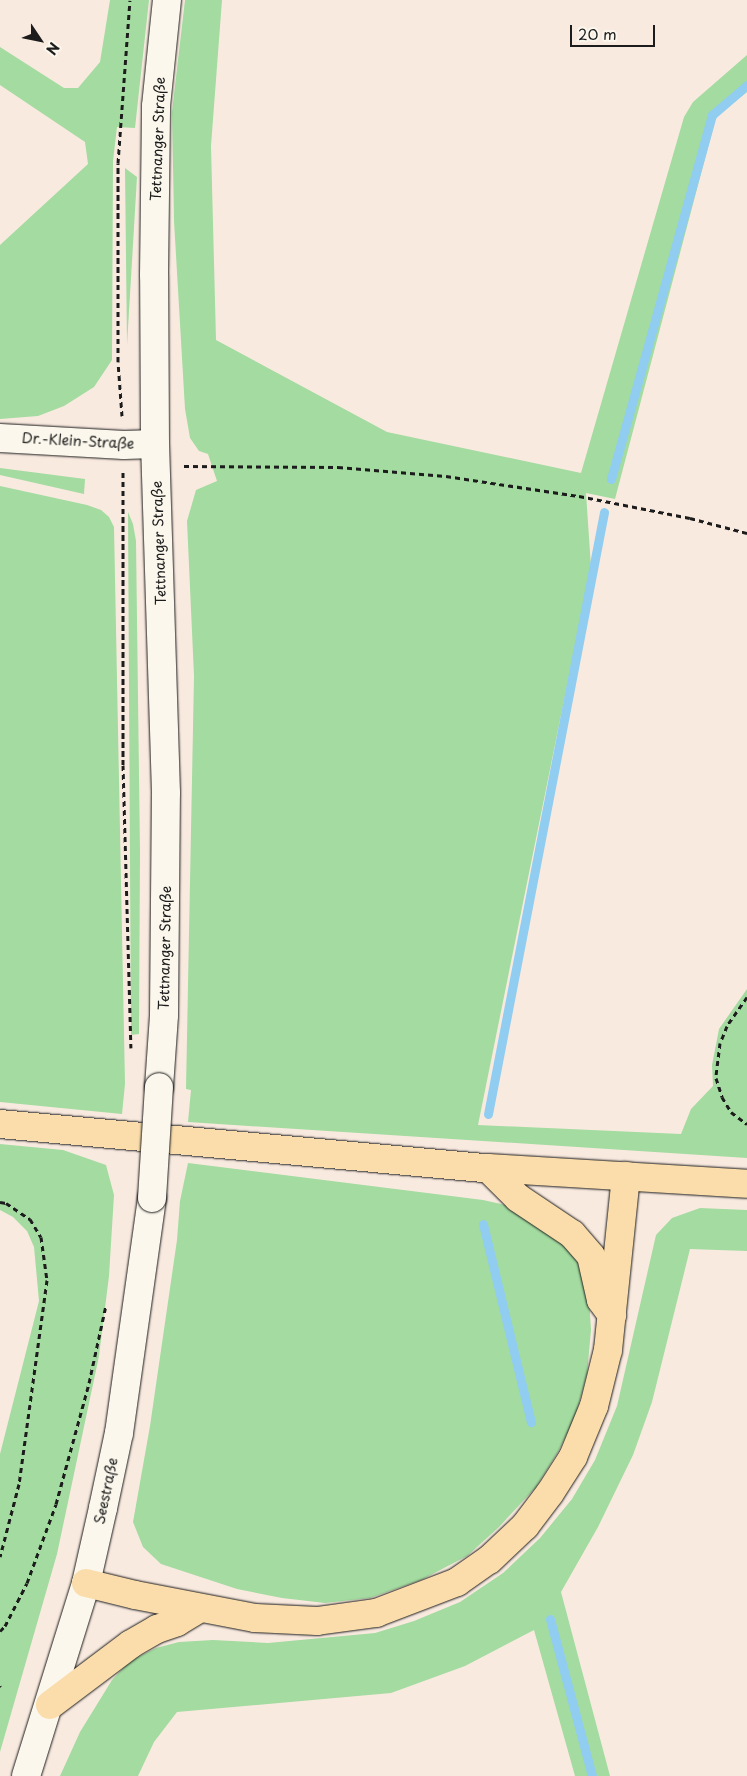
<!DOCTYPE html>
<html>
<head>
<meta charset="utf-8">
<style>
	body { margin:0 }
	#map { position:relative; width:747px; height:1776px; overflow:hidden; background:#f9eae0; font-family:"Playpen Sans",sans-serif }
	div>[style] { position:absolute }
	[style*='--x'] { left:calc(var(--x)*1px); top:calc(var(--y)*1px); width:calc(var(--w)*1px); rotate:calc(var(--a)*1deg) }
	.green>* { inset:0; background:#a3dba0 }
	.stream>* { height:9px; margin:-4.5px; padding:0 4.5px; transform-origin:4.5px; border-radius:4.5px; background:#90cdf0 }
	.path>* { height:3px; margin-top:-1.5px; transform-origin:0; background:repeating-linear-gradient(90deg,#1c1c1c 0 5px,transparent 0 9px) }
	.roads { filter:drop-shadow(0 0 1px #1c1c1c) drop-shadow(0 0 1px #1c1c1c) }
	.minor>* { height:28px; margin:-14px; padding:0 14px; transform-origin:14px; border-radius:14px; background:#fbf7ec }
	.secondary>* { height:28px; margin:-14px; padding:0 14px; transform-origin:14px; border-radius:14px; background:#fbf7ec }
	.primary>* { height:28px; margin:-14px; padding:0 14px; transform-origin:14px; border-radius:14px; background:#faddab }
	.bridges { filter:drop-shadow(0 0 1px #1c1c1c) drop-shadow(0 0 1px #1c1c1c) }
	.secondary-bridge>* { height:28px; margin:-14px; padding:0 14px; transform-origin:14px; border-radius:14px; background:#fbf7ec }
	span { translate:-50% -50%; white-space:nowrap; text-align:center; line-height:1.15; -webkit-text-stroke:4px #fbf7ec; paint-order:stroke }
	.street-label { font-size:14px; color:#1c1c1c }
	.north { position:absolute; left:15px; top:15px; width:50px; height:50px; -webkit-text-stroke:4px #fbf7ec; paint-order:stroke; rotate:124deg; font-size:14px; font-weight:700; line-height:20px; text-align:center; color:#1c1c1c }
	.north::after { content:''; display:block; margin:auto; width:18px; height:22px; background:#1c1c1c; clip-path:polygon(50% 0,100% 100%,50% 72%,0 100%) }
	.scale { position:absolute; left:570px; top:25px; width:85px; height:22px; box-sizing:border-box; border:2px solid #1c1c1c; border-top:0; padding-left:6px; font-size:15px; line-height:18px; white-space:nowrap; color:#1c1c1c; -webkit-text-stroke:4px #fbf7ec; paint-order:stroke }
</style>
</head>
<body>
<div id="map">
	<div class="green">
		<div style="clip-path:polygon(110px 0,149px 0,135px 128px,117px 127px,113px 161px,112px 360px,94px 387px,64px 406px,38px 416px,0 419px,0 245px,88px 164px,85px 142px,0 85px,0 47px,64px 88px,78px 88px,100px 62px)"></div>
		<div style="clip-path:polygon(185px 0,222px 0,211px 146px,216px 340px,387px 432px,581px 473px,684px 117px,693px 102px,747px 55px,747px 92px,716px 117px,615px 499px,586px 493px,591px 567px,478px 1125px,681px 1134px,691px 1109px,713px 1086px,712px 1065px,719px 1029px,747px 989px,747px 1158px,188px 1122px,191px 1090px,186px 1089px,194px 676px,187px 521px,196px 490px,217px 481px,208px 454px,199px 451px,190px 438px,185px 409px,174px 221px,172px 112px)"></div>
		<div style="clip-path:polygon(125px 168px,137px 177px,127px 345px)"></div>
		<div style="clip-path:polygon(0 468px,85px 479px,84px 494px,0 475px)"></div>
		<div style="clip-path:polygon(0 486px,87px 505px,101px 510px,109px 517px,114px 527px,125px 1084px,122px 1114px,0 1102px)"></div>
		<div style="clip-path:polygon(128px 512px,133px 524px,136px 541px,140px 852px,139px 1034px,131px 1035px)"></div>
		<div style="clip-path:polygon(0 1144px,63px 1150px,106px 1165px,114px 1195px,109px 1276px,99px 1356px,57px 1554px,0 1752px,0 1454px,39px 1301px,34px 1247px,27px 1231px,13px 1217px,0 1210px)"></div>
		<div style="clip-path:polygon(188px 1163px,483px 1200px,519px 1208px,567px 1243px,581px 1269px,589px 1298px,591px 1330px,587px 1374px,575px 1418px,558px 1452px,536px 1487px,499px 1527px,467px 1556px,421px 1580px,370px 1598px,325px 1603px,282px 1598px,237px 1589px,161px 1564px,143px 1547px,133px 1522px,150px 1426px,177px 1240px,180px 1201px)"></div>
		<div style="clip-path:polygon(700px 1208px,747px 1210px,747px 1251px,690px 1249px,652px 1402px,633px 1455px,598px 1527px,561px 1592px,610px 1776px,575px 1776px,534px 1630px,465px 1666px,391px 1693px,177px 1712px,154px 1742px,138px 1776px,60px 1776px,80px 1732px,112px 1680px,130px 1661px,156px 1648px,179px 1642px,213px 1640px,268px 1643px,375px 1633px,414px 1621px,460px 1602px,503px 1573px,540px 1538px,572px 1499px,595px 1460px,617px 1406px,656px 1235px,672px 1218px)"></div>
	</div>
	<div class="stream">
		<div style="--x:611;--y:479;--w:378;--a:-74.5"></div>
		<div style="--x:712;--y:115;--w:46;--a:-40.6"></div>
		<div style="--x:488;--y:1114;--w:613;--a:-79.09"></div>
		<div style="--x:483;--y:1224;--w:204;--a:76.4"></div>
		<div style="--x:550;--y:1619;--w:163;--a:75"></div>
	</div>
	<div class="path">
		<div style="--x:122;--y:416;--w:54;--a:-94.2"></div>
		<div style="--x:118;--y:362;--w:199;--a:-90"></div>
		<div style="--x:118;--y:163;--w:163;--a:-85.8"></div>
		<div style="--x:184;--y:466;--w:154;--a:0.4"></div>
		<div style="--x:338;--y:467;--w:108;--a:4.8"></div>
		<div style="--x:446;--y:476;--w:134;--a:8.6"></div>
		<div style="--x:579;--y:496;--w:113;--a:11.2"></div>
		<div style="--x:690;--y:518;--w:59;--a:14.7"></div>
		<div style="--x:123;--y:472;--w:293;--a:90"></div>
		<div style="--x:123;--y:765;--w:283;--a:88.4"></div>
		<div style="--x:747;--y:997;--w:35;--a:125"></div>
		<div style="--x:727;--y:1026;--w:18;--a:112"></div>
		<div style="--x:720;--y:1043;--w:35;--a:97"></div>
		<div style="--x:716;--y:1078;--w:20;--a:72"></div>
		<div style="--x:722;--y:1097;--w:17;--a:59"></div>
		<div style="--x:731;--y:1112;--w:20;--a:37"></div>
		<div style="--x:0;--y:1202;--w:6;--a:9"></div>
		<div style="--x:6;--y:1203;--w:29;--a:34"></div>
		<div style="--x:30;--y:1219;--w:21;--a:59"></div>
		<div style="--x:41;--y:1237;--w:43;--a:82.1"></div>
		<div style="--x:47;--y:1280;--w:206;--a:97.8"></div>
		<div style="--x:19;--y:1484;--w:75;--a:104.6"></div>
		<div style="--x:0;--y:1631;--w:7;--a:-45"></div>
		<div style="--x:5;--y:1626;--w:48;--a:-62.9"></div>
		<div style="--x:27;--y:1583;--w:84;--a:-69.8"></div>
		<div style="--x:56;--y:1504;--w:125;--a:-74.7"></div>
		<div style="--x:89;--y:1383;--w:80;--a:-77.7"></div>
		<div style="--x:0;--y:1686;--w:1;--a:45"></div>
	</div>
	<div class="roads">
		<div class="minor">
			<div style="--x:0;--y:438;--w:124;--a:3.2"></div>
			<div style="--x:124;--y:445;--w:31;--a:-2"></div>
		</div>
		<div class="secondary">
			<div style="--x:159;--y:1087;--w:72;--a:-86"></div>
			<div style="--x:164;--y:1015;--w:222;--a:-89.5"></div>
			<div style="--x:166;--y:793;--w:349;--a:-91.8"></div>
			<div style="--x:155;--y:444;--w:169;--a:-90.3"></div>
			<div style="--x:154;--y:275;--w:169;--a:-89.3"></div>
			<div style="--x:156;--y:106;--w:107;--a:-84.1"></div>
			<div style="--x:26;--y:1776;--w:202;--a:-72.7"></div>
			<div style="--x:86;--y:1583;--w:77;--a:-77.2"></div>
			<div style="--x:103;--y:1508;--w:77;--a:-78"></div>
			<div style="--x:119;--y:1433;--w:237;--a:-82"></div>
		</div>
		<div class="primary">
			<div style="--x:0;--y:1124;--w:490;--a:5.2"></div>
			<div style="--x:488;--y:1168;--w:259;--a:3.5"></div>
			<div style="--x:488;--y:1168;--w:42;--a:45"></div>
			<div style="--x:518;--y:1198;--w:65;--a:33.7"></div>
			<div style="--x:572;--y:1234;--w:29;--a:49"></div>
			<div style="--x:591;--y:1256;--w:45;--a:77.2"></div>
			<div style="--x:601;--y:1300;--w:19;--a:54"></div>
			<div style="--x:86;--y:1583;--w:50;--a:13.8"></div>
			<div style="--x:135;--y:1595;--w:122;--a:10.9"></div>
			<div style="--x:255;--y:1618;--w:62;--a:2.8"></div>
			<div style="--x:317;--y:1621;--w:60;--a:-7.7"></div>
			<div style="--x:376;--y:1613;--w:87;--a:-20.9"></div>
			<div style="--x:457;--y:1582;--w:39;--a:-35"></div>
			<div style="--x:489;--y:1560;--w:50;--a:-43.4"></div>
			<div style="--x:525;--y:1526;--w:41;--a:-52.9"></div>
			<div style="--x:550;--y:1493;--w:43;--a:-57.4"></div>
			<div style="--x:573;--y:1457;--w:55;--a:-67.6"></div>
			<div style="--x:594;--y:1406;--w:58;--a:-76"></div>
			<div style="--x:608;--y:1350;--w:175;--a:-84.1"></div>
			<div style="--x:50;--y:1705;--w:101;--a:-37"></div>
			<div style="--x:131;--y:1644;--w:30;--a:-30"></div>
			<div style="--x:157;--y:1629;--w:21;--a:-19"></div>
			<div style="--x:177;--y:1622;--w:27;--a:-31"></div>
		</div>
	</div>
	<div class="bridges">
		<div class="secondary-bridge">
			<div style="--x:152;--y:1198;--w:111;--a:-86.4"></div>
		</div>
	</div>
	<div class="street-label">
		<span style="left:158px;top:139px;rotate:-88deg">Tettnanger Straße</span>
		<span style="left:78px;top:441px;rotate:3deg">Dr.-Klein-Straße</span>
		<span style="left:159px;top:543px;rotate:-92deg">Tettnanger Straße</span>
		<span style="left:165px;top:948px;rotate:-89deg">Tettnanger Straße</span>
		<span style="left:106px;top:1491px;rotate:-78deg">Seestraße</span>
	</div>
	<div class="north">N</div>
	<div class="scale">20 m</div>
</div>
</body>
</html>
